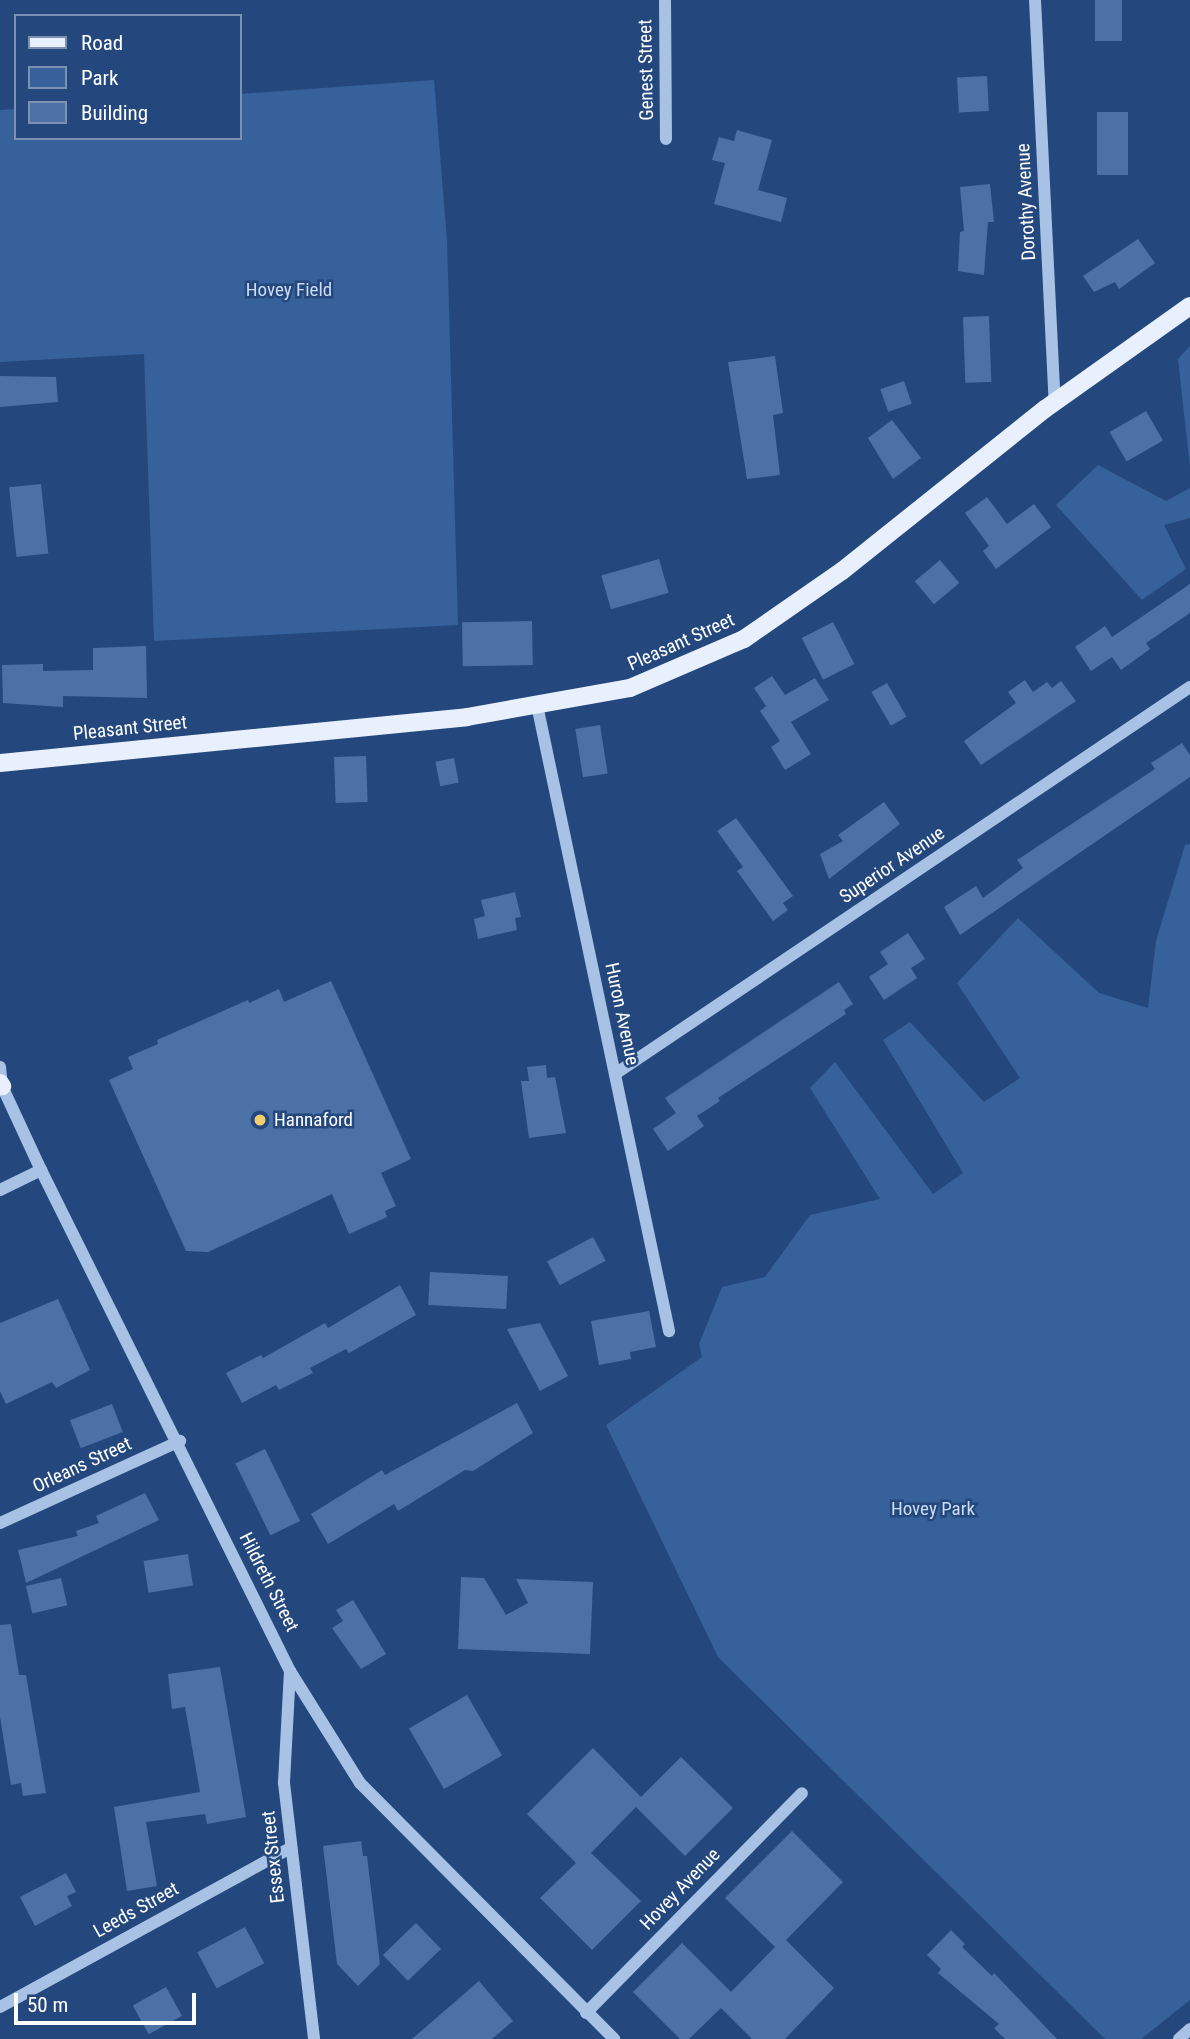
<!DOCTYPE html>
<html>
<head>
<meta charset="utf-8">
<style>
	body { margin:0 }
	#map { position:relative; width:1190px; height:2039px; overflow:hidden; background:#24487d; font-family:"Roboto Condensed",sans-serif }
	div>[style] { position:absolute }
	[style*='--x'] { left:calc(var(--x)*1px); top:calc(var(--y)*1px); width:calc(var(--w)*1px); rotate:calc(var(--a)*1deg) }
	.green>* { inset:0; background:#37619a }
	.building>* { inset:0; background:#4c71a6; transform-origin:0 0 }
	.minor>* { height:12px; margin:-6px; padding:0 6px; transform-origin:6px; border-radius:6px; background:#a8c2e5 }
	.major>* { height:18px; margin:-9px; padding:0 9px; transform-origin:9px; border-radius:9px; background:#e9f0fd }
	.dots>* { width:19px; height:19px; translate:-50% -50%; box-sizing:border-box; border:4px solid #24487d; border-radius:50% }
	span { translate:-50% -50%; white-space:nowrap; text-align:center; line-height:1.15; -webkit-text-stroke:5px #24487d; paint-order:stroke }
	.street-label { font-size:19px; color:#fff }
	.park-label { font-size:19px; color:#cbddf4 }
	.poi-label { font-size:19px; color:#fff }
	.left { translate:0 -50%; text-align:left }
	.legend { position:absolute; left:14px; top:14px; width:228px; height:126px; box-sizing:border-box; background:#24487d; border:2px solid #7c91b1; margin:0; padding:9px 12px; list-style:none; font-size:21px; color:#fff }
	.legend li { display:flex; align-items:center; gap:14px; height:35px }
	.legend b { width:35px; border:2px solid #7c91b1 }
	.scale { position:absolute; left:14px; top:1993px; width:182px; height:32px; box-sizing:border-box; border:4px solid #fff; border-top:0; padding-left:9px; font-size:21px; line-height:24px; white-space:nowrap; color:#fff; -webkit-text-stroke:5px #24487d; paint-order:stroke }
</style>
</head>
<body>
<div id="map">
	<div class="green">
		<div style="clip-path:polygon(434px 80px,447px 240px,458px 625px,154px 641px,144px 354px,0 362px,0 110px,16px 109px,16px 138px,240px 138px,240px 94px)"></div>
		<div style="clip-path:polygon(1190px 346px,1190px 467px,1178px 359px)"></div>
		<div style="clip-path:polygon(1098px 465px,1166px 501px,1190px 488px,1190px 518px,1164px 525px,1186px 569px,1142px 600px,1056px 505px)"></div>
		<div style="clip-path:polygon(1190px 844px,1190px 2000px,1141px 2039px,1105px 2039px,718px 1657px,606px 1425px,702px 1357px,699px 1344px,722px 1287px,765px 1277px,810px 1215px,880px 1199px,810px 1088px,835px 1062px,933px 1194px,963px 1173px,883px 1040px,910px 1022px,984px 1102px,1020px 1078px,957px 983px,1018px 918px,1099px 993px,1148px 1008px,1156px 941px,1185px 845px)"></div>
	</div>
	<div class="building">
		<div style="left:1095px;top:0;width:27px;height:41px"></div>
		<div style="left:987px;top:76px;width:35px;height:30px;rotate:87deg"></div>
		<div style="left:1128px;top:112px;width:63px;height:31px;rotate:90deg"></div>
		<div style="clip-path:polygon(737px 130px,772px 140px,758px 190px,787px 198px,781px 222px,714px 204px,725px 163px,712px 160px,719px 137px,734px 141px)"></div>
		<div style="clip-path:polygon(990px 184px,994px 222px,988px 222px,984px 275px,958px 271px,960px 232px,964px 231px,960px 187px)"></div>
		<div style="clip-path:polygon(1138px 239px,1155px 263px,1119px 289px,1115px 282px,1094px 292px,1083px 276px)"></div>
		<div style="left:989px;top:316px;width:66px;height:26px;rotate:88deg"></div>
		<div style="clip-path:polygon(775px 356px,783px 413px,773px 415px,780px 475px,747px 479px,728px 362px)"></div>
		<div style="clip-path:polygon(0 376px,56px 377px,58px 402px,0 407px)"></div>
		<div style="left:904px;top:381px;width:24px;height:25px;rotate:71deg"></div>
		<div style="left:1146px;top:411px;width:34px;height:42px;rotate:60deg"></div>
		<div style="clip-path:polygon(892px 420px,921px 458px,893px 479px,868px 438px)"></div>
		<div style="left:41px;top:484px;width:70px;height:32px;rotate:84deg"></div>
		<div style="clip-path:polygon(987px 497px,1007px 524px,1034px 504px,1051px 527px,996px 569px,983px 551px,989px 546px,965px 513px)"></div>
		<div style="left:659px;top:559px;width:35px;height:60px;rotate:74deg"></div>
		<div style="left:940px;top:560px;width:30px;height:33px;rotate:50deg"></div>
		<div style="clip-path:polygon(1190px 584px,1190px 613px,1146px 643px,1150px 649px,1121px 670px,1112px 657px,1091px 671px,1075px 647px,1105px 626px,1112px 637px)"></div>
		<div style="left:532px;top:621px;width:44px;height:70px;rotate:89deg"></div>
		<div style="left:833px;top:622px;width:47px;height:35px;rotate:63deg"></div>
		<div style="clip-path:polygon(146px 646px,147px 698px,63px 696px,63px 707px,3px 703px,2px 665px,43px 664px,43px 671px,93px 670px,93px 648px)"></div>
		<div style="clip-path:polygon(772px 676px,785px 695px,815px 678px,829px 700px,791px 722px,811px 754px,785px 770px,771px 747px,780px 741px,760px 711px,766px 706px,754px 688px)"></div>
		<div style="clip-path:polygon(1025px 680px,1033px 692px,1047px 682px,1052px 688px,1061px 681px,1076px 701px,981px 765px,964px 741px,1016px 703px,1008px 692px)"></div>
		<div style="left:887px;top:683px;width:39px;height:18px;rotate:60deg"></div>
		<div style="left:600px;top:725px;width:49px;height:25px;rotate:81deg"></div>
		<div style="clip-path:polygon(1182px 743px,1190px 755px,1190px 777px,960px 935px,944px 907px,976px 886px,983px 898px,1023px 868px,1017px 860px,1155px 769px,1151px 763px)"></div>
		<div style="left:366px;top:756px;width:46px;height:32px;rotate:88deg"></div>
		<div style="left:454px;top:758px;width:25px;height:19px;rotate:79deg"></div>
		<div style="clip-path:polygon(884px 802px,900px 824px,829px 879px,820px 854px,843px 841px,838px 835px)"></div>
		<div style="clip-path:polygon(736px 818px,793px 896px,783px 903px,788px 910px,773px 921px,737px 871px,743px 867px,717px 831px)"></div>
		<div style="clip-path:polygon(515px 892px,521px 917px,515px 918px,517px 930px,478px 939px,474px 919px,485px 916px,481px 900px)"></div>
		<div style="clip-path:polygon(908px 933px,925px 959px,911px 968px,917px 978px,884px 1000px,869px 977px,888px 964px,880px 952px)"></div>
		<div style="clip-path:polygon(331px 981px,411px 1159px,381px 1173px,396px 1206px,385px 1211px,387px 1217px,349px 1234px,332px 1194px,208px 1252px,186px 1251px,109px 1080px,133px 1069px,128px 1057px,158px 1044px,157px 1040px,248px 1000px,249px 1003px,279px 989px,284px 1002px)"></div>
		<div style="clip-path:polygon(839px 982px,853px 1004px,844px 1010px,846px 1014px,718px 1098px,720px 1101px,697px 1116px,704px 1126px,668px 1151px,653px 1129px,676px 1113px,665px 1098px)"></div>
		<div style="clip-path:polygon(546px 1065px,547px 1078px,555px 1077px,566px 1133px,529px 1138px,521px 1081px,529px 1081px,527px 1067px)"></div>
		<div style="left:593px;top:1237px;width:27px;height:52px;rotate:62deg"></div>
		<div style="left:430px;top:1272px;width:78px;height:33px;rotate:3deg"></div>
		<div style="clip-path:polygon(400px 1285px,416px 1315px,349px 1353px,346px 1349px,310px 1368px,313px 1373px,279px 1390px,276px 1385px,242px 1403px,226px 1373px,261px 1355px,263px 1358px,325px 1323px,328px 1328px)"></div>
		<div style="clip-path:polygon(58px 1299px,90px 1370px,56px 1388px,52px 1382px,6px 1404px,0 1391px,0 1323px)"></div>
		<div style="clip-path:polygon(649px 1311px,656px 1347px,630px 1352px,631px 1359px,599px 1365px,591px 1321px)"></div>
		<div style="clip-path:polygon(540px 1323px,568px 1376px,540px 1391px,507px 1329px)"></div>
		<div style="clip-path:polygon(517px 1403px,533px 1433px,473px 1471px,465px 1470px,398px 1511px,394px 1504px,328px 1544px,311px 1514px,382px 1470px,385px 1475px)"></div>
		<div style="left:112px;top:1404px;width:30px;height:45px;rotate:69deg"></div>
		<div style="left:265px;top:1449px;width:80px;height:33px;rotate:64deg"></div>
		<div style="clip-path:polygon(145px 1493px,159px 1520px,26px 1583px,18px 1550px,78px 1536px,76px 1531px,99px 1523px,96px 1516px)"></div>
		<div style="left:188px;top:1554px;width:32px;height:45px;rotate:81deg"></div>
		<div style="clip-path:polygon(461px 1577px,484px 1578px,506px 1615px,528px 1603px,516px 1579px,593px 1582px,590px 1654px,458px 1649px)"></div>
		<div style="left:61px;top:1578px;width:28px;height:36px;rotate:77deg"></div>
		<div style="clip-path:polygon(353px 1600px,386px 1654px,361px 1669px,332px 1628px,343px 1621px,336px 1610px)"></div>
		<div style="clip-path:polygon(11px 1624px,19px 1675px,26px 1675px,46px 1793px,23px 1796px,21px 1783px,11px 1785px,0 1717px,0 1625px)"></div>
		<div style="clip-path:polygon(220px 1667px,246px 1817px,207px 1824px,205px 1814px,146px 1822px,157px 1886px,127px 1891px,114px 1807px,200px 1792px,185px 1707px,172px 1709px,168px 1674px)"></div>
		<div style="left:467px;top:1695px;width:70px;height:67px;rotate:60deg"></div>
		<div style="clip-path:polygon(593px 1748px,641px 1797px,681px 1757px,733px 1808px,685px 1856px,636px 1807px,591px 1853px,641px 1901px,592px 1950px,540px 1898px,576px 1863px,527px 1814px)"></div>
		<div style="clip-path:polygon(792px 1831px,843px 1882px,786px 1940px,834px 1988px,785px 2039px,752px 2039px,721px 2008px,689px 2039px,680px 2039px,633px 1992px,682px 1943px,731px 1992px,775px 1947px,725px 1898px)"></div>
		<div style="clip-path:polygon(361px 1841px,363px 1856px,367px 1856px,380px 1964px,358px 1986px,337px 1964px,323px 1846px)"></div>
		<div style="clip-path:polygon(66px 1873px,76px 1892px,67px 1896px,72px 1906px,35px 1926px,20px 1897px)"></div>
		<div style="left:416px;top:1923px;width:36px;height:46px;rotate:46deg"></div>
		<div style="left:245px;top:1927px;width:41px;height:54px;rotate:62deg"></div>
		<div style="clip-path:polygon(951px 1930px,965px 1944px,962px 1947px,992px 1976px,994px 1973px,1057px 2039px,1005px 2039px,994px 2028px,999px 2024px,938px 1973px,941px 1969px,927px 1955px)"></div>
		<div style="clip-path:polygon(479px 1981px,513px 2021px,492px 2039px,412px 2039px)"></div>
		<div style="left:166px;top:1987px;width:33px;height:38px;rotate:61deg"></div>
	</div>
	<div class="minor">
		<div style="--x:665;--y:0;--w:139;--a:89.6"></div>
		<div style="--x:1035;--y:0;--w:402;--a:87.2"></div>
		<div style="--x:537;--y:705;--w:640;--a:78.09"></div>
		<div style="--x:0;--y:1067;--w:19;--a:84"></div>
		<div style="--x:2;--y:1086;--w:93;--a:65.1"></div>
		<div style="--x:41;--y:1170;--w:559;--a:63.57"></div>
		<div style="--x:290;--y:1671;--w:132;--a:58"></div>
		<div style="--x:360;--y:1783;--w:361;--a:45.2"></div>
		<div style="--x:615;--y:1074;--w:693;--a:-33.94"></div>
		<div style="--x:0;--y:1190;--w:46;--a:-26"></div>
		<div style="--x:0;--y:1523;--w:198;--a:-24.5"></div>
		<div style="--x:290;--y:1671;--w:112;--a:93.1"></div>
		<div style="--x:284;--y:1783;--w:258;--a:83.3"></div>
		<div style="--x:0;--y:2007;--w:332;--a:-28.7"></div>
		<div style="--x:586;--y:2013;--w:308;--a:-45.5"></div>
		<div style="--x:1179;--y:2039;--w:15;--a:-42"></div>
	</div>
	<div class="major">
		<div style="--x:0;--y:763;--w:469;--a:-5.6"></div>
		<div style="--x:467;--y:717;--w:166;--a:-10.1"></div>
		<div style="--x:630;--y:688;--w:124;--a:-23.3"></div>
		<div style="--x:744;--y:639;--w:119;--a:-34.8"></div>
		<div style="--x:842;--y:571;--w:260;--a:-38.6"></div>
		<div style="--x:1045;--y:409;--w:178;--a:-35.4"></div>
		<div style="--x:0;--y:1083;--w:4;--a:56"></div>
	</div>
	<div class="dots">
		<div style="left:260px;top:1120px;background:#f0ce6c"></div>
	</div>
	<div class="street-label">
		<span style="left:646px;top:70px;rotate:-91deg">Genest Street</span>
		<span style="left:1026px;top:202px;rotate:-93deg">Dorothy Avenue</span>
		<span style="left:681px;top:642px;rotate:-24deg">Pleasant Street</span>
		<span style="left:130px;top:728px;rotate:-6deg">Pleasant Street</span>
		<span style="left:892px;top:865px;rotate:-34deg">Superior Avenue</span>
		<span style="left:622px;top:1014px;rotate:78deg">Huron Avenue</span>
		<span style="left:82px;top:1465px;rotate:-25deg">Orleans Street</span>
		<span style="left:269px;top:1582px;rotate:63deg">Hildreth Street</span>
		<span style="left:273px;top:1857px;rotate:-96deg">Essex Street</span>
		<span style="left:680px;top:1889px;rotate:-46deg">Hovey Avenue</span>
		<span style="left:136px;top:1910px;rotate:-29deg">Leeds Street</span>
	</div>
	<div class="park-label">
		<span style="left:289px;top:290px">Hovey Field</span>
		<span style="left:933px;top:1509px">Hovey Park</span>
	</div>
	<div class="poi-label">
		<span class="left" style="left:274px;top:1120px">Hannaford</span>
	</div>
	<ul class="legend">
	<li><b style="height:9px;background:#e9f0fd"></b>Road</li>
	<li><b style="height:19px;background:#37619a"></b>Park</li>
	<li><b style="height:19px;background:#4c71a6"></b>Building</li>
	</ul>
	<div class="scale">50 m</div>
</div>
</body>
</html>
